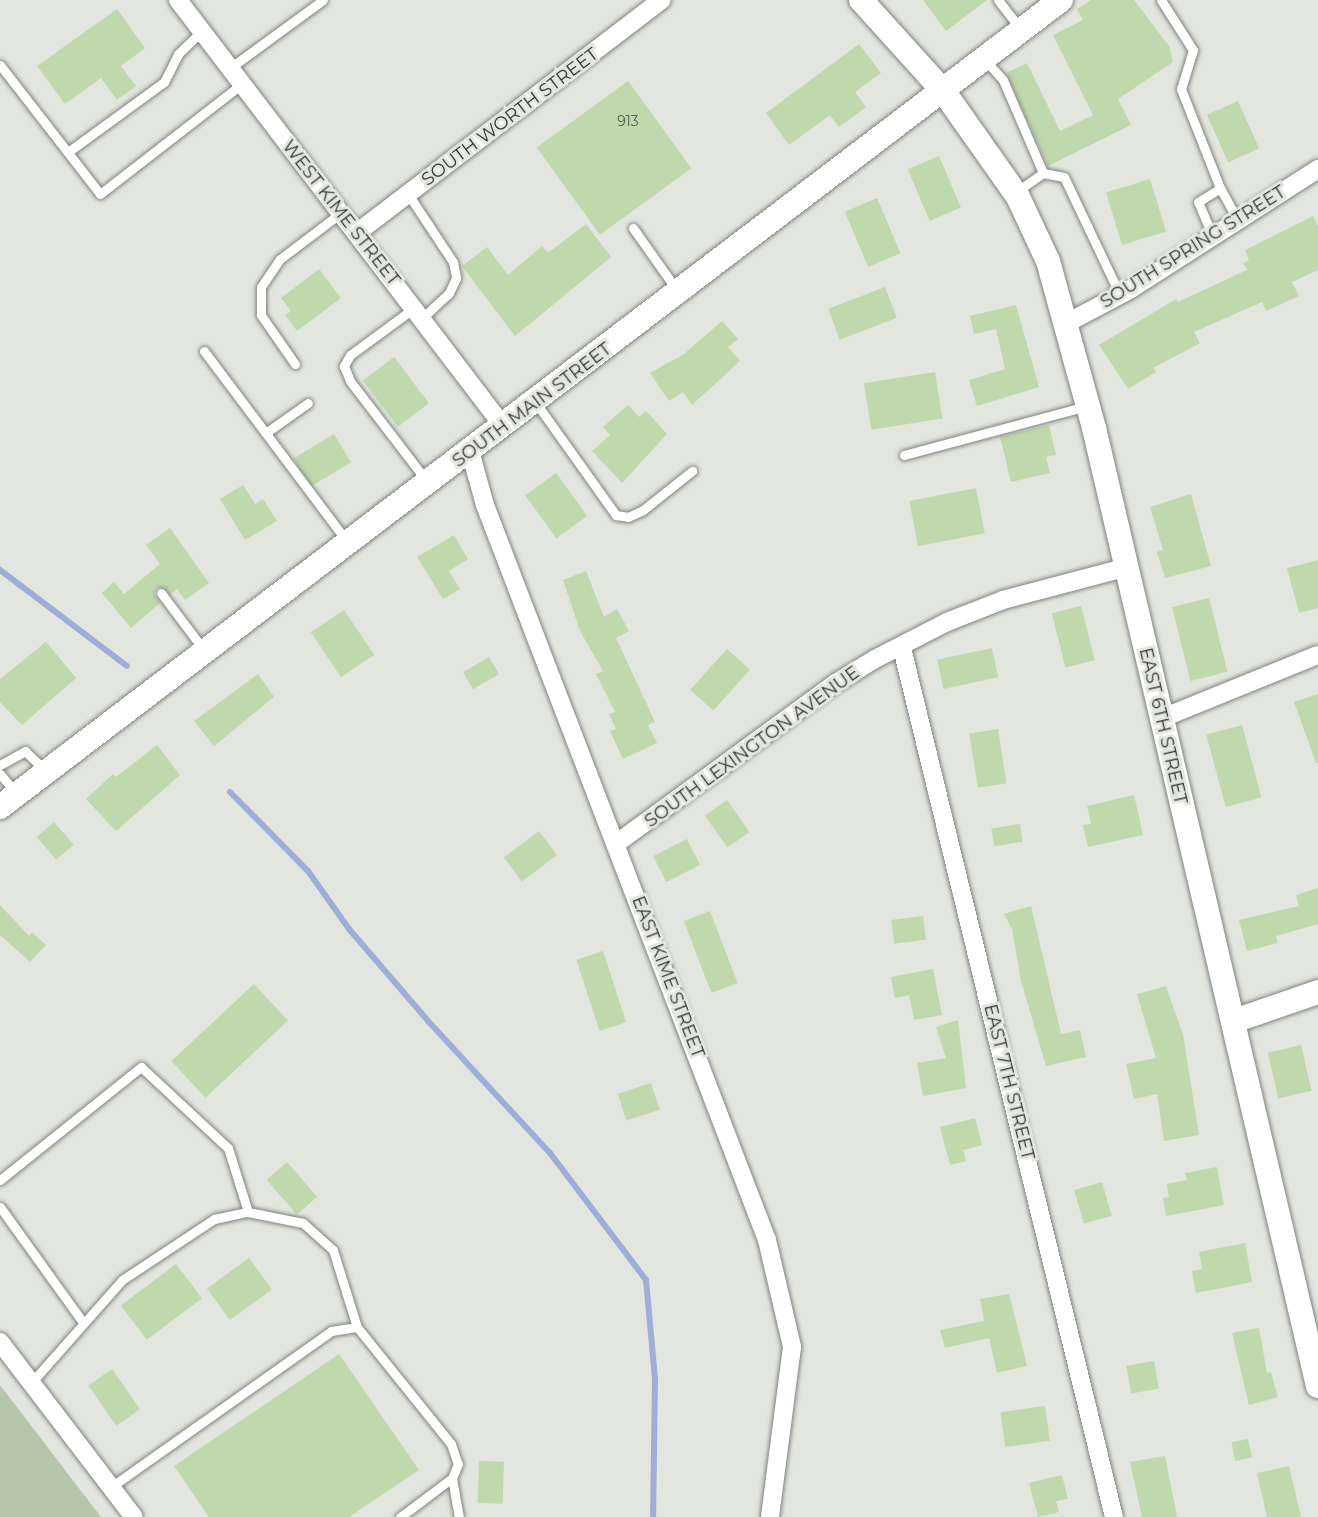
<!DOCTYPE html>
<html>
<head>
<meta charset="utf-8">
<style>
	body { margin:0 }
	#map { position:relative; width:1318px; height:1517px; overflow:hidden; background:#e2e6df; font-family:Montserrat,sans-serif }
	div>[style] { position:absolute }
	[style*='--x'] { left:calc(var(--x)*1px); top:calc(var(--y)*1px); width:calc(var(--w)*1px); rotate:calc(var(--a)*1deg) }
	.green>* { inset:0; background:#b6c6ab }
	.stream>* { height:6px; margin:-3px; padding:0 3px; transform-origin:3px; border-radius:3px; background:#9dafd9 }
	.building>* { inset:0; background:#bfd8ac; transform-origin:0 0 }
	.roads { filter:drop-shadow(0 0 2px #80847e) drop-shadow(0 0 2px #80847e) }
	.lane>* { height:9px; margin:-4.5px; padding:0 4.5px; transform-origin:4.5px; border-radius:4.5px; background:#fff }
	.street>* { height:18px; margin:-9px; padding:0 9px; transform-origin:9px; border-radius:9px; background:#fff }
	.secondary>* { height:24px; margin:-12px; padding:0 12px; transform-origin:12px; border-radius:12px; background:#fff }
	span { translate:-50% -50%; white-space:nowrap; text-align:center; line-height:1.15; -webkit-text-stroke:6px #e2e6df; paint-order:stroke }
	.number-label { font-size:14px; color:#585f53 }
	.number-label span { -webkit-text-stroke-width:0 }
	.street-label { font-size:18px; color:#363735 }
</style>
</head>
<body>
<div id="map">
	<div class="green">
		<div style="clip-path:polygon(0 1385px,101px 1517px,0 1517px)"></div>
	</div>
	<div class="stream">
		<div style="--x:0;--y:570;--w:159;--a:37.1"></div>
		<div style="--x:230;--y:792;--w:111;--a:45.4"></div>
		<div style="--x:308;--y:871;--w:71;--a:54.7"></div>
		<div style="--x:349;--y:929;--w:121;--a:49.3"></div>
		<div style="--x:428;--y:1021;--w:180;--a:47.3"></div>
		<div style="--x:550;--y:1153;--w:159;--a:52.9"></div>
		<div style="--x:646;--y:1280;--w:99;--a:84.8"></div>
		<div style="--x:655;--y:1379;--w:138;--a:90.8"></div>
	</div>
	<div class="building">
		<div style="clip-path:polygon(923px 0,987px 0,946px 31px)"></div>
		<div style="clip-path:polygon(1091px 0,1134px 0,1169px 46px,1173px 62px,1118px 99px,1131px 125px,1048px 166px,1006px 73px,1027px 63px,1060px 131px,1093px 115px,1053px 35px,1083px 20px,1077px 9px)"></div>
		<div style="clip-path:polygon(117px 9px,145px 48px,121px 66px,136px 86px,117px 100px,101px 78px,65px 104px,37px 66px)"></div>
		<div style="clip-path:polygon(859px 44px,881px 73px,855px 92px,866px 107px,839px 127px,830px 115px,789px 145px,766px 113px)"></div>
		<div style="left:628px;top:81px;width:108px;height:113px;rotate:54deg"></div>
		<div style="left:1238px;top:101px;width:52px;height:34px;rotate:66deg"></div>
		<div style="left:939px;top:156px;width:56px;height:34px;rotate:67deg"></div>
		<div style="left:1150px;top:179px;width:55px;height:46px;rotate:73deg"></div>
		<div style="left:877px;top:198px;width:60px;height:35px;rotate:67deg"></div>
		<div style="clip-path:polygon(1313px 216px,1318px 226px,1318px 270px,1292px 282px,1299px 296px,1266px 311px,1262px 302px,1194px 332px,1200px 343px,1153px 368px,1156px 372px,1128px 389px,1099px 345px,1176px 299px,1178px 302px,1247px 270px,1243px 263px,1249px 260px,1245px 250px)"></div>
		<div style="clip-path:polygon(586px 224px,611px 257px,515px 336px,462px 266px,487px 247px,508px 275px,542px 246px,548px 253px)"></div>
		<div style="clip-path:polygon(319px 269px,341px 298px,297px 331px,285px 315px,291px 311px,281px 298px)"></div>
		<div style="left:885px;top:287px;width:33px;height:61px;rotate:69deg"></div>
		<div style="clip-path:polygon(1016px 305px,1039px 387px,977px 406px,969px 380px,1005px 369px,996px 329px,974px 334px,970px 316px)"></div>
		<div style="clip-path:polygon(722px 321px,738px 339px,728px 347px,740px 361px,692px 405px,683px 392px,669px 401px,650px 373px,684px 354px)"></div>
		<div style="left:394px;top:357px;width:58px;height:39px;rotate:53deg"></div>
		<div style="left:935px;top:372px;width:47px;height:72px;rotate:81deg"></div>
		<div style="clip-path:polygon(628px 405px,639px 417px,646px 411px,667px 434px,622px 483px,592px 451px,610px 435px,603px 427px)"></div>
		<div style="clip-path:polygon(1049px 425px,1056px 455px,1046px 457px,1050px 473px,1011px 482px,1000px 437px)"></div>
		<div style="left:334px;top:434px;width:33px;height:47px;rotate:59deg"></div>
		<div style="left:556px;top:473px;width:53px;height:38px;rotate:54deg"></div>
		<div style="clip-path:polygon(243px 485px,255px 504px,263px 499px,277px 521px,245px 540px,220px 499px)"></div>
		<div style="left:976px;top:488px;width:46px;height:68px;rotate:79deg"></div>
		<div style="clip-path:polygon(1191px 494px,1211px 566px,1165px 578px,1157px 552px,1163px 550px,1150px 507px)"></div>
		<div style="clip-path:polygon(170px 528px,209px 583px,185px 600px,177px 589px,171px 594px,157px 587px,154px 594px,160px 603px,131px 628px,102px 593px,114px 582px,124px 594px,160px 564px,146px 545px)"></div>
		<div style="clip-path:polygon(454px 535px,468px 559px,449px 571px,460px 589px,443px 599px,417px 557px)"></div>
		<div style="clip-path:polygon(1318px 560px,1318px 608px,1299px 613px,1287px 568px)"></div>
		<div style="clip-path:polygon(586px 571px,604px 617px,617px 609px,629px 631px,616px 638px,655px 722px,648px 725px,657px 743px,623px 759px,610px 731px,616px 729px,609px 714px,615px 712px,596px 674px,603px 671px,580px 631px,563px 580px)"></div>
		<div style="left:1209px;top:598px;width:76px;height:38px;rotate:76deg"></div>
		<div style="left:1081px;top:606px;width:56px;height:30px;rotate:76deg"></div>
		<div style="left:344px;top:610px;width:54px;height:40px;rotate:56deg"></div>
		<div style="clip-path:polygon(46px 642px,76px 678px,22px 725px,0 702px,0 679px)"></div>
		<div style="left:992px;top:648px;width:30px;height:56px;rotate:78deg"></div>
		<div style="left:727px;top:649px;width:31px;height:55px;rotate:42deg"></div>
		<div style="left:489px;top:657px;width:20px;height:30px;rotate:60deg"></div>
		<div style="clip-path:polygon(258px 674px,274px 697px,214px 746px,194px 721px)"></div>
		<div style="clip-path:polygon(1318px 694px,1318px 763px,1316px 763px,1294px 702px)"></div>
		<div style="left:1242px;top:725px;width:75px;height:37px;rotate:75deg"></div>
		<div style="left:998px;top:729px;width:55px;height:29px;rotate:81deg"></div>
		<div style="clip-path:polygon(157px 745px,180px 775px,116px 831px,86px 799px,113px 774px,116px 777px)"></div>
		<div style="clip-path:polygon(1134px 795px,1143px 835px,1088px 847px,1083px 825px,1091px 824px,1087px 806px)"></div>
		<div style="left:727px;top:800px;width:39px;height:27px;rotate:55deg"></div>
		<div style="left:54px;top:822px;width:30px;height:23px;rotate:49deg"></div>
		<div style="left:1020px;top:824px;width:18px;height:29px;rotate:81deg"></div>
		<div style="left:539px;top:831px;width:30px;height:44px;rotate:53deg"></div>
		<div style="left:687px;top:839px;width:29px;height:38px;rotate:63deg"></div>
		<div style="clip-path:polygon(1318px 888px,1318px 924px,1276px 936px,1278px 943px,1247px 951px,1239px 920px,1299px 906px,1296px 895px)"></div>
		<div style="clip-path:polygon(0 905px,29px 936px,32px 932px,46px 945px,30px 962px,0 935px)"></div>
		<div style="clip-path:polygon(1031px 906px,1061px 1034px,1080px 1030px,1086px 1057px,1046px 1066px,1021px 981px,1012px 929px,1004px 914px)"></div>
		<div style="left:710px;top:911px;width:77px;height:28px;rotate:69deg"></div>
		<div style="left:923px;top:916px;width:24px;height:32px;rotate:83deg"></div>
		<div style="left:603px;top:951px;width:75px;height:28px;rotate:72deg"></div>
		<div style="clip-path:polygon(933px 969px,942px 1015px,914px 1020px,909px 995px,895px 998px,891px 977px)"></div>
		<div style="left:254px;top:984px;width:50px;height:113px;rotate:47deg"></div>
		<div style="clip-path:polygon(1166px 986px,1183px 1035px,1199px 1135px,1164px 1141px,1157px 1094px,1134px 1099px,1126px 1064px,1156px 1058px,1137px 994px)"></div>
		<div style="clip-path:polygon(958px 1020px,966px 1088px,923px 1096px,917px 1063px,946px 1058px,936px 1027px)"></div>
		<div style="left:1301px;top:1045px;width:47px;height:34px;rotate:77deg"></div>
		<div style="left:651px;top:1083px;width:28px;height:35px;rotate:72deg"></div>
		<div style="clip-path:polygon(975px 1118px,982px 1145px,963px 1150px,966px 1161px,950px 1165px,940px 1127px)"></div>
		<div style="left:287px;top:1162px;width:46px;height:27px;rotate:49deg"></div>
		<div style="clip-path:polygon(1217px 1167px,1224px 1205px,1166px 1216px,1163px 1198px,1169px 1197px,1167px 1184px,1187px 1180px,1185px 1173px)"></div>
		<div style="left:1102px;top:1182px;width:35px;height:29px;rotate:74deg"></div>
		<div style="clip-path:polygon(1245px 1243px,1252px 1282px,1196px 1293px,1192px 1271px,1202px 1269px,1199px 1252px)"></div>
		<div style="left:249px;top:1258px;width:39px;height:52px;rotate:54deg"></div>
		<div style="left:176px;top:1264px;width:43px;height:69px;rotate:53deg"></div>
		<div style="clip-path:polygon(1009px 1294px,1027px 1366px,997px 1373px,989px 1338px,945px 1348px,940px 1330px,984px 1321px,980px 1299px)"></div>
		<div style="clip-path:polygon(1259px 1328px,1267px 1373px,1271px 1372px,1278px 1397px,1249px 1405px,1232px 1333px)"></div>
		<div style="clip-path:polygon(339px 1354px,419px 1470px,349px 1517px,209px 1517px,174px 1466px)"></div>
		<div style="left:1154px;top:1361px;width:28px;height:28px;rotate:80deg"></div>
		<div style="left:112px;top:1369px;width:49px;height:29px;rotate:55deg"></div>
		<div style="left:1045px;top:1406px;width:35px;height:45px;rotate:82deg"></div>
		<div style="left:1248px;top:1439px;width:19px;height:17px;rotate:78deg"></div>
		<div style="clip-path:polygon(1165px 1456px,1177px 1517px,1142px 1517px,1130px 1462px)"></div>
		<div style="left:479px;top:1461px;width:25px;height:42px;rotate:2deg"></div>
		<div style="clip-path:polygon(1289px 1466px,1301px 1517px,1267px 1517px,1257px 1473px)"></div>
		<div style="clip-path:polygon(1062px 1475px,1068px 1499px,1056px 1501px,1059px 1512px,1038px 1517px,1029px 1483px)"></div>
	</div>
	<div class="roads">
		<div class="lane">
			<div style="--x:998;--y:0;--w:37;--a:52"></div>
			<div style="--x:1161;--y:0;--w:59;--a:57.4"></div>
			<div style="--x:1193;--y:50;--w:41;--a:107.1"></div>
			<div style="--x:1181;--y:89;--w:106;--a:68.5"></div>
			<div style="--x:1220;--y:188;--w:37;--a:61"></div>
			<div style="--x:985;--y:60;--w:27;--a:48"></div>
			<div style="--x:1003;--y:80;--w:101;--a:66.7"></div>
			<div style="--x:1043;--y:173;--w:33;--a:145"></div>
			<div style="--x:0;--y:65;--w:163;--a:52.2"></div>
			<div style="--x:100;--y:194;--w:180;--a:-37.8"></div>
			<div style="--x:230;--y:68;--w:115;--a:-36.2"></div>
			<div style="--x:68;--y:152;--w:119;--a:-36.1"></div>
			<div style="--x:164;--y:82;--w:31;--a:-63"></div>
			<div style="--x:178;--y:54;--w:33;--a:-44"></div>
			<div style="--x:1043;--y:173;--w:21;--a:11"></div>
			<div style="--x:1064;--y:177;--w:131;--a:64.6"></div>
			<div style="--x:408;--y:194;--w:82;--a:56.5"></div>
			<div style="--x:453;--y:262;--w:16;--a:79"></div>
			<div style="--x:456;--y:278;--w:17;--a:115"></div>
			<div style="--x:449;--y:293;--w:38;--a:137"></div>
			<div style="--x:633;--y:228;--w:75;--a:54.8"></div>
			<div style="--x:1213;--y:237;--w:38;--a:-113"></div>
			<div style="--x:1198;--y:202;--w:26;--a:-32"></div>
			<div style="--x:414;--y:308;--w:79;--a:143.7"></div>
			<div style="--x:350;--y:355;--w:13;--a:119"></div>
			<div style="--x:344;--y:366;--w:16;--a:68"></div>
			<div style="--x:350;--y:381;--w:125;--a:52.5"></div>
			<div style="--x:204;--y:351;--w:236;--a:53.1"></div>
			<div style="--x:295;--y:364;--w:60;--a:-124.8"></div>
			<div style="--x:261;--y:315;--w:28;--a:-90"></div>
			<div style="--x:261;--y:287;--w:34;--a:-56"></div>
			<div style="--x:280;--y:259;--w:78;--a:-37.2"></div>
			<div style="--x:536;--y:403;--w:138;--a:54.5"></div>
			<div style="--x:616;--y:515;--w:12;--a:9"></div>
			<div style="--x:628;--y:517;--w:17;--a:-25"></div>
			<div style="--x:643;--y:510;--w:63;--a:-38.5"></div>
			<div style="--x:267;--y:432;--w:50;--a:-35.3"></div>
			<div style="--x:904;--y:455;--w:189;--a:-15"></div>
			<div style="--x:161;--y:593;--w:70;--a:53.1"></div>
			<div style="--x:0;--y:765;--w:29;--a:-29"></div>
			<div style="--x:25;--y:751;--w:28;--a:44"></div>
			<div style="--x:0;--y:774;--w:26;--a:50"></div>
			<div style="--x:0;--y:1180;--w:181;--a:-38.7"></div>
			<div style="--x:141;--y:1067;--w:119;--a:43"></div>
			<div style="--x:228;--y:1148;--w:67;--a:72.6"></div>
			<div style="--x:0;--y:1207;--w:140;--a:54.3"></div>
			<div style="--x:31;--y:1383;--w:137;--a:-48.5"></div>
			<div style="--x:122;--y:1280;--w:110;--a:-33.5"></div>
			<div style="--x:214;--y:1219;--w:35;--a:-12"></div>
			<div style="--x:248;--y:1212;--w:56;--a:11.3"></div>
			<div style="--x:303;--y:1223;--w:40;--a:42"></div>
			<div style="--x:333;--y:1250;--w:81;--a:72.7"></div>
			<div style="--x:357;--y:1327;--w:150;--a:51.2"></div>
			<div style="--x:451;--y:1444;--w:21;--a:71"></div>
			<div style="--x:458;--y:1464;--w:15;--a:113"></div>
			<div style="--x:452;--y:1478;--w:65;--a:143.1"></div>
			<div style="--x:452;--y:1478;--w:40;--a:80"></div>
			<div style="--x:111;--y:1487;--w:270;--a:-35.3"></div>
			<div style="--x:331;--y:1331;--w:26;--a:-9"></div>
		</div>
		<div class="street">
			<div style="--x:178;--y:0;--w:536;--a:52.66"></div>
			<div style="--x:358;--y:232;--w:382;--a:-37.4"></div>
			<div style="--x:1067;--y:323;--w:72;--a:-28"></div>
			<div style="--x:1131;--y:289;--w:222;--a:-32.7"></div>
			<div style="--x:470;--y:451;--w:56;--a:74.5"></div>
			<div style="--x:485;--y:505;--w:787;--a:69.01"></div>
			<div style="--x:767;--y:1240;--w:110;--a:76.8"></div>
			<div style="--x:792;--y:1347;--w:171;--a:97.4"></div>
			<div style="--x:902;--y:648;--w:894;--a:76.29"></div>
			<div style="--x:1160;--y:719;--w:170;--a:-22.1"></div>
			<div style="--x:617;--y:843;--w:271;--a:-36.2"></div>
			<div style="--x:836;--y:683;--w:46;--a:-31.6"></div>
			<div style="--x:875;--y:659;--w:81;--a:-27.2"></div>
			<div style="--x:947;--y:622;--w:60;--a:-21.4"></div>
			<div style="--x:1003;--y:600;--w:125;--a:-14.8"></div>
			<div style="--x:0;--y:1342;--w:220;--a:52.6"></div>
		</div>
		<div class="secondary">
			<div style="--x:861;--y:0;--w:124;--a:47.9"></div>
			<div style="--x:944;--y:92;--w:128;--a:54.8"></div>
			<div style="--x:1018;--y:197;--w:71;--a:64.9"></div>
			<div style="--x:1048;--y:261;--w:173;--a:74.6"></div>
			<div style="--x:1094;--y:428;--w:984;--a:76.84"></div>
			<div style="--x:0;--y:807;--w:1333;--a:-37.26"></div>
			<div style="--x:1234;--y:1021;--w:89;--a:-19"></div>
		</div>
	</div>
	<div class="number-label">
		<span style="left:628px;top:121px">913</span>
	</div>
	<div class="street-label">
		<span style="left:510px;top:117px;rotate:-37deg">SOUTH WORTH STREET</span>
		<span style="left:341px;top:213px;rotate:52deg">WEST KIME STREET</span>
		<span style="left:1193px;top:247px;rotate:-32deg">SOUTH SPRING STREET</span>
		<span style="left:532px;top:405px;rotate:-37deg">SOUTH MAIN STREET</span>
		<span style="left:1163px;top:726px;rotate:77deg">EAST 6TH STREET</span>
		<span style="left:752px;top:747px;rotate:-36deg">SOUTH LEXINGTON AVENUE</span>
		<span style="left:668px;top:977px;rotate:69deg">EAST KIME STREET</span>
		<span style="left:1009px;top:1082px;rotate:76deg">EAST 7TH STREET</span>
	</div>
</div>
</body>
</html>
